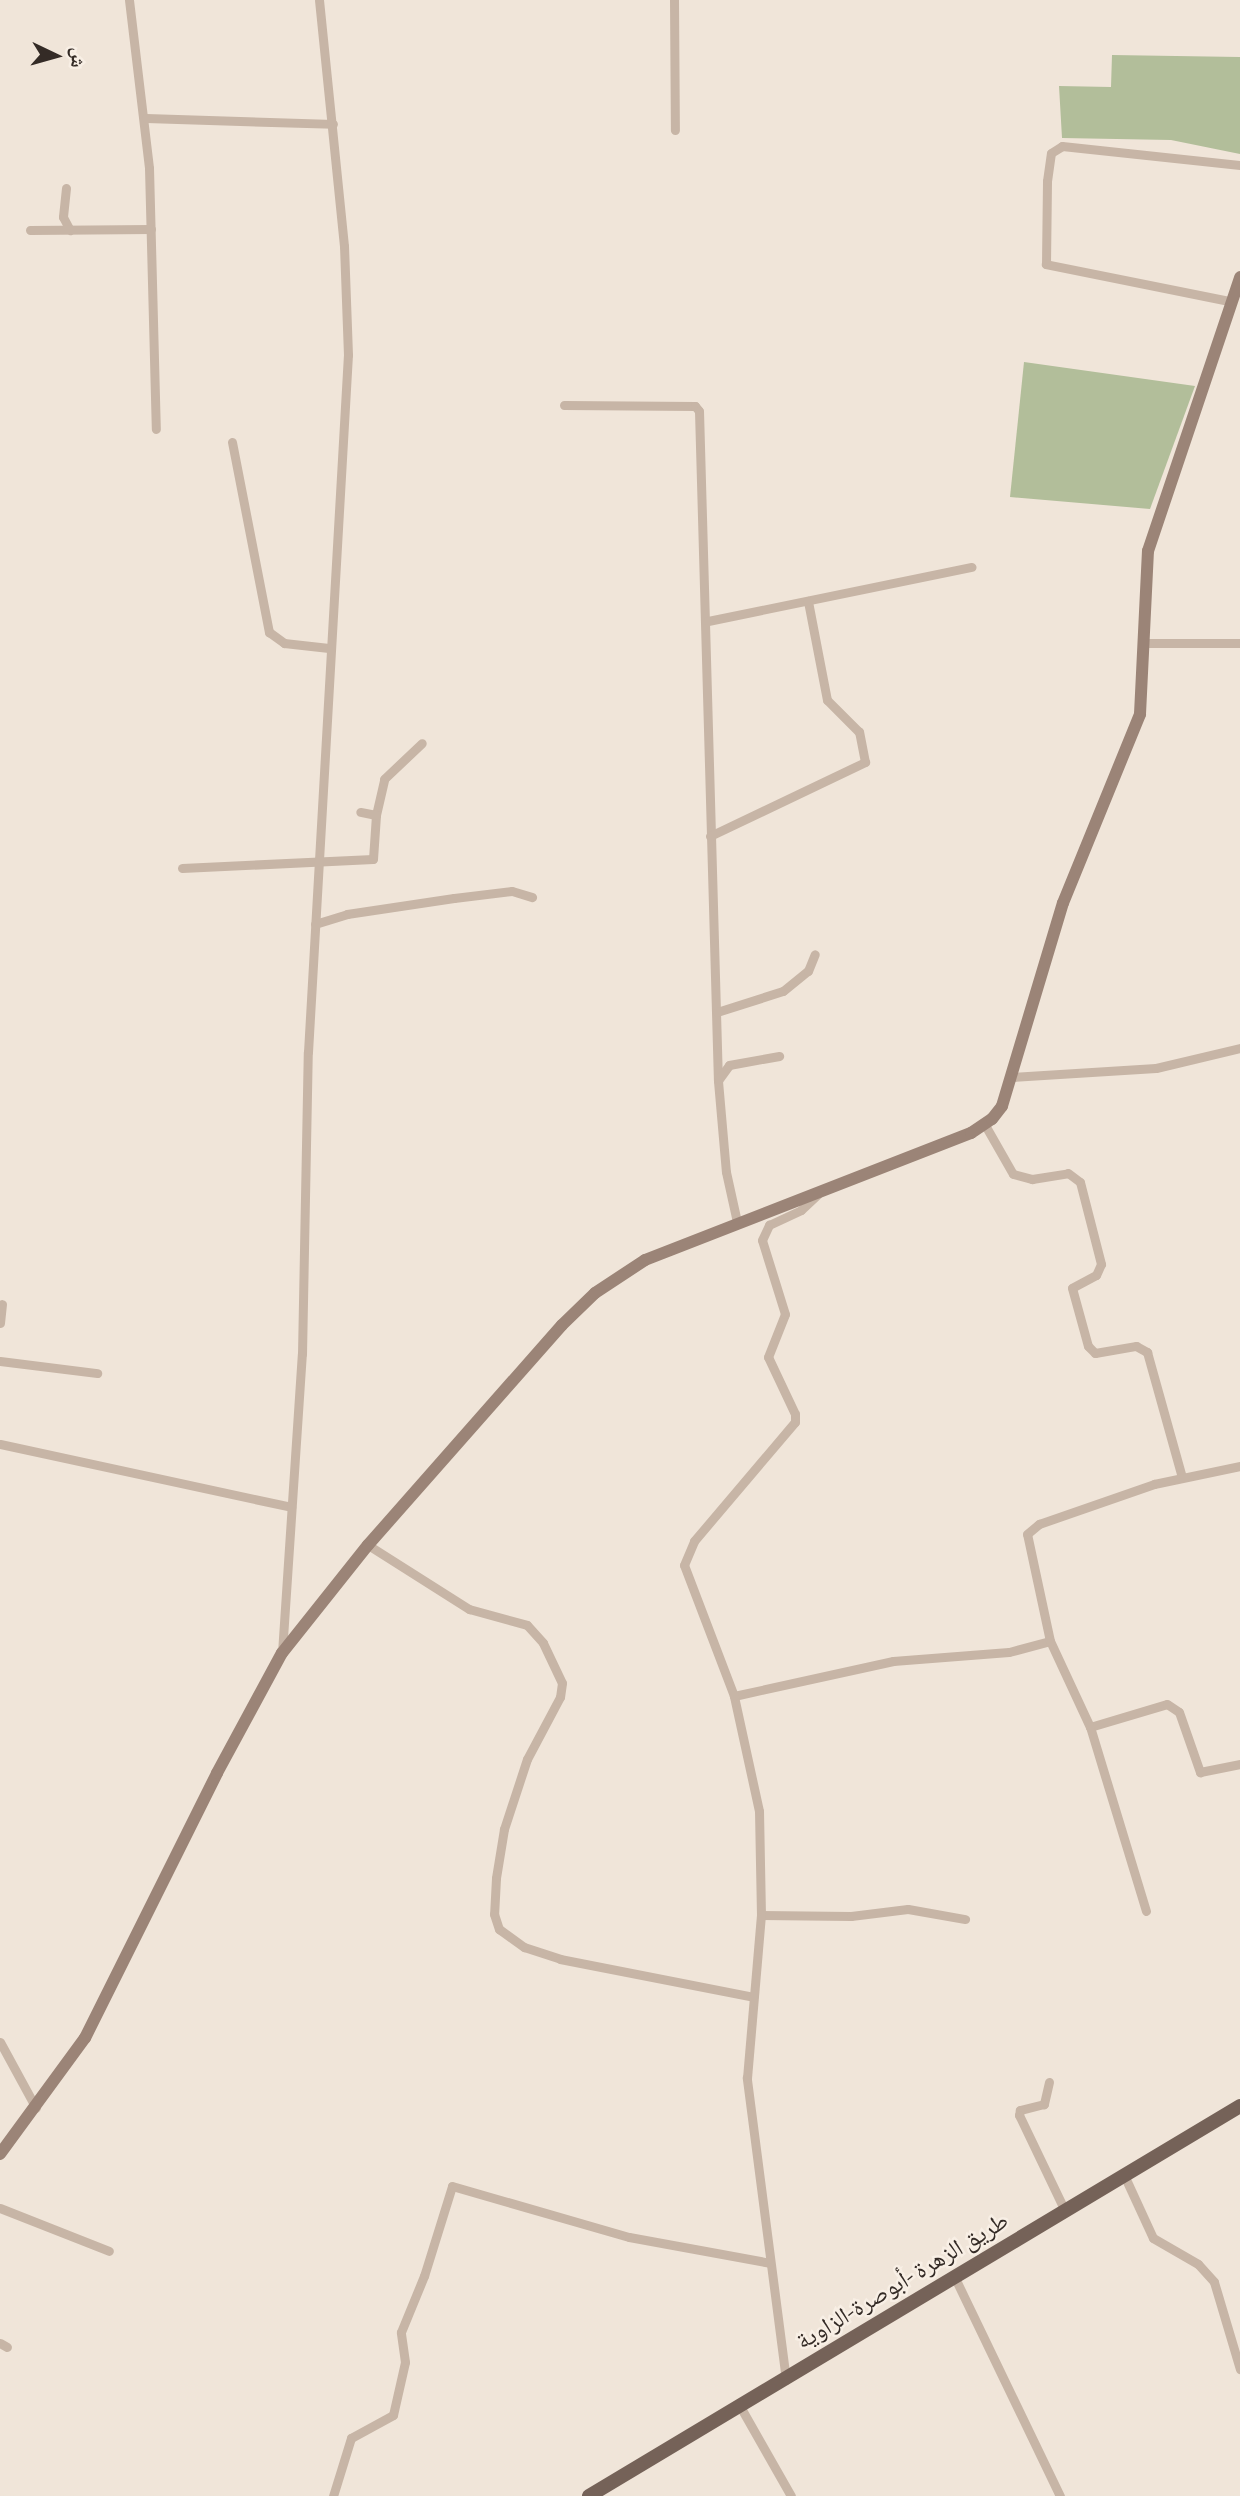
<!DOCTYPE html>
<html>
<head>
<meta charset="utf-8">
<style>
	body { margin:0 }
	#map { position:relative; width:1240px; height:2496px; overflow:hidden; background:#f0e5d9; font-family:"Alegreya Sans","Noto Naskh Arabic",sans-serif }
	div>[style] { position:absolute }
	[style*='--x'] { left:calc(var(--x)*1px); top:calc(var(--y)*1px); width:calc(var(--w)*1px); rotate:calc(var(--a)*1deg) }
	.green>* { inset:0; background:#b2be9a }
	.street>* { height:9px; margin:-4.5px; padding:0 4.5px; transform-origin:4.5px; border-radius:4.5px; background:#c7b5a6 }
	.secondary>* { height:12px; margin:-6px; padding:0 6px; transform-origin:6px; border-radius:6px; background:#9b8477 }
	.primary>* { height:14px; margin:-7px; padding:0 7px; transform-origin:7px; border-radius:7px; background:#756258 }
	span { translate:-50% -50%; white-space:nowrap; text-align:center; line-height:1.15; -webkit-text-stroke:5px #f8efe5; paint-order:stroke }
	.street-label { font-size:24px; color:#342b26 }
	.north { position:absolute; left:21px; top:21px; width:70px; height:70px; -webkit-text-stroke:5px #f8efe5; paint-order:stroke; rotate:95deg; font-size:19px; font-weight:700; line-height:28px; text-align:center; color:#342b26 }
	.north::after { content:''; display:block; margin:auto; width:24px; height:32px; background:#342b26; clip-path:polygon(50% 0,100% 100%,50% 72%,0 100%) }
</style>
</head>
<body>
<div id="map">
	<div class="green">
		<div style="clip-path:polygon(1112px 55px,1240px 57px,1240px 154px,1171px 140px,1062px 138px,1059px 86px,1111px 87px)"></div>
		<div style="clip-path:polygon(1024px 362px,1195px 386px,1150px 509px,1010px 497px)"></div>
	</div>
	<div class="street">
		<div style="--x:129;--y:0;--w:169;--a:83.2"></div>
		<div style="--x:149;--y:168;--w:261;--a:88.5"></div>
		<div style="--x:674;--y:0;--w:130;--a:89.6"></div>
		<div style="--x:146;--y:118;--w:187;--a:1.8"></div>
		<div style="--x:66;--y:188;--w:29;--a:96"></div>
		<div style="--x:63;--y:217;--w:15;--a:62"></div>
		<div style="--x:30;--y:230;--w:121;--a:-0.5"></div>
		<div style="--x:1229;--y:301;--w:187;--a:-168.6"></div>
		<div style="--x:1046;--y:264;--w:83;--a:-89.3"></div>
		<div style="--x:1047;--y:181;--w:28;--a:-82"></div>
		<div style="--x:1051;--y:153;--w:13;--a:-32"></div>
		<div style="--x:1062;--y:146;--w:179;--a:6.1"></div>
		<div style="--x:564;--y:405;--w:131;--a:0.4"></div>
		<div style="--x:695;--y:406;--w:6;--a:51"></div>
		<div style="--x:699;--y:411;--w:670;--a:88.38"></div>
		<div style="--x:718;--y:1081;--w:91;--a:85"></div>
		<div style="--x:726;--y:1172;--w:51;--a:77.6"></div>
		<div style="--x:232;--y:442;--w:194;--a:79"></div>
		<div style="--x:269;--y:632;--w:19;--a:36"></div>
		<div style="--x:284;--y:643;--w:45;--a:6.3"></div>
		<div style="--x:708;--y:621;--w:269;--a:-11.6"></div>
		<div style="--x:1144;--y:643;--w:96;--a:0"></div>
		<div style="--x:376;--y:815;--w:37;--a:-77"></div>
		<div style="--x:384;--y:779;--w:52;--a:-43.5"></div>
		<div style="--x:710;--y:836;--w:172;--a:-25.5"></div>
		<div style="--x:865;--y:762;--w:31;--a:-101"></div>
		<div style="--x:859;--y:732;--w:45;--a:-135"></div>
		<div style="--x:827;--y:700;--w:101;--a:-100.9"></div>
		<div style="--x:182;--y:868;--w:191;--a:-2.7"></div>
		<div style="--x:373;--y:859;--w:44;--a:-86.1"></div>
		<div style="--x:376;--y:815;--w:16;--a:-169"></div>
		<div style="--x:315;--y:924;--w:34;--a:-17"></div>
		<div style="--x:347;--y:914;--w:108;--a:-8.5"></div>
		<div style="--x:454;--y:898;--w:58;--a:-6.9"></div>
		<div style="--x:512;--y:891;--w:21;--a:17"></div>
		<div style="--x:717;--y:1012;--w:69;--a:-17.7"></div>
		<div style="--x:783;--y:991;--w:32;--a:-39"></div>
		<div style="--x:808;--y:971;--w:18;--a:-68"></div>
		<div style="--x:1013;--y:1077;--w:143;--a:-3.6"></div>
		<div style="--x:1156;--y:1068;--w:86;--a:-13.4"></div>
		<div style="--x:719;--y:1079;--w:17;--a:-54"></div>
		<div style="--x:729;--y:1065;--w:51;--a:-10.2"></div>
		<div style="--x:985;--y:1125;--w:56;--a:60.3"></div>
		<div style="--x:1013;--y:1174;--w:20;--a:15"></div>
		<div style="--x:1032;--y:1179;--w:36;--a:-9"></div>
		<div style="--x:1068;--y:1173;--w:15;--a:37"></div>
		<div style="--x:1080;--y:1182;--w:85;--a:75.6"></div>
		<div style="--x:1101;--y:1264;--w:12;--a:114"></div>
		<div style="--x:1096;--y:1275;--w:27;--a:152"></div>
		<div style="--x:1072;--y:1288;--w:60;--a:74.6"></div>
		<div style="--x:1088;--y:1346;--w:10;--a:45"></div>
		<div style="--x:1095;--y:1353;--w:42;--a:-9.7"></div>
		<div style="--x:1136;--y:1346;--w:13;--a:29"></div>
		<div style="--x:1147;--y:1352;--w:130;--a:74.4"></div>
		<div style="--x:0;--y:1323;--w:19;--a:-84"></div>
		<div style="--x:0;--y:1361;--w:98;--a:7.1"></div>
		<div style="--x:0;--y:1444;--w:298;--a:12.2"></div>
		<div style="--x:368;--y:1545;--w:120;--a:32.4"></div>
		<div style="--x:469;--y:1609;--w:60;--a:15.4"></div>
		<div style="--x:527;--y:1625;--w:24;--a:48"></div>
		<div style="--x:543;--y:1643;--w:44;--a:64.6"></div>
		<div style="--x:562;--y:1683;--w:14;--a:98"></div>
		<div style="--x:560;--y:1697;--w:70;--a:118"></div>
		<div style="--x:527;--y:1759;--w:74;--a:108.2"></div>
		<div style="--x:504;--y:1829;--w:50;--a:99.3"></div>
		<div style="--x:496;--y:1878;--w:36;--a:93"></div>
		<div style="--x:494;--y:1914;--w:16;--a:72"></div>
		<div style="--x:499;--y:1929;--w:31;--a:36"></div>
		<div style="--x:524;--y:1947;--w:38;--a:18"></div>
		<div style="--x:560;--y:1959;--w:197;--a:11.1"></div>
		<div style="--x:282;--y:1653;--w:300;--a:-86.2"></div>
		<div style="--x:302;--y:1354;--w:302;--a:-88.9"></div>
		<div style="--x:308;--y:1052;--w:698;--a:-86.72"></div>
		<div style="--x:348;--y:355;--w:109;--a:-92.1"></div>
		<div style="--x:344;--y:246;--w:247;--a:-95.8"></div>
		<div style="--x:734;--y:1696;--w:163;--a:-12.4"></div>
		<div style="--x:893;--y:1661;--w:116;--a:-4.4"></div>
		<div style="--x:1009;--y:1652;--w:42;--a:-15"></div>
		<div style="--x:1090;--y:1727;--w:80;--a:-16.6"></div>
		<div style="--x:1167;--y:1704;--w:14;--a:34"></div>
		<div style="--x:1179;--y:1712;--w:64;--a:70.7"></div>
		<div style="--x:1200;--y:1772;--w:41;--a:-11.3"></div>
		<div style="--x:1146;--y:1911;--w:192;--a:-106.9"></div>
		<div style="--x:1090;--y:1727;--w:95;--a:-114.9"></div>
		<div style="--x:1050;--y:1641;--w:109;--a:-102.1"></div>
		<div style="--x:1027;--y:1534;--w:16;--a:-40"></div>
		<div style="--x:1039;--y:1524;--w:122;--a:-19.2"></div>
		<div style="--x:1154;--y:1484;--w:88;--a:-11.8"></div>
		<div style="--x:761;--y:1915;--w:90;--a:0.6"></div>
		<div style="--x:851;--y:1916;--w:57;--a:-7"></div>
		<div style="--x:908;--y:1909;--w:58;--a:10"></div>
		<div style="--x:0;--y:2042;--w:75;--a:61.4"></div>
		<div style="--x:1049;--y:2082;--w:23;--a:103"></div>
		<div style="--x:1044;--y:2104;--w:25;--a:166"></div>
		<div style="--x:1020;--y:2110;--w:5;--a:101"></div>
		<div style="--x:1019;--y:2115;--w:104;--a:64.4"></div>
		<div style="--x:1124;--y:2175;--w:69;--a:65.3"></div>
		<div style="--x:1153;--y:2238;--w:52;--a:30"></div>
		<div style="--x:1198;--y:2264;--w:24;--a:48"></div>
		<div style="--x:1214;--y:2282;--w:91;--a:73.4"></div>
		<div style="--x:0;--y:2208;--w:117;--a:21.5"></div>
		<div style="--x:955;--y:2278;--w:242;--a:64.3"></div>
		<div style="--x:0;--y:2343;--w:8;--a:30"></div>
		<div style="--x:786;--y:2380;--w:305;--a:-97.4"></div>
		<div style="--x:747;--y:2078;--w:164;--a:-85.1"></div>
		<div style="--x:761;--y:1915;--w:104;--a:-91.1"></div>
		<div style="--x:759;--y:1811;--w:118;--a:-102.3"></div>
		<div style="--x:734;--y:1696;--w:140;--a:-110.9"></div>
		<div style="--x:684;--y:1565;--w:26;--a:-67"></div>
		<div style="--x:694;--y:1541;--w:156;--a:-49.7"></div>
		<div style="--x:795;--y:1422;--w:8;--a:-90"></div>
		<div style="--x:795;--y:1414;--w:63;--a:-115.3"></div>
		<div style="--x:768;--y:1357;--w:46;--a:-68.4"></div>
		<div style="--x:785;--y:1314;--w:77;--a:-107.3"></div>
		<div style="--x:762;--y:1240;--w:17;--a:-65"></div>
		<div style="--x:769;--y:1225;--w:35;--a:-25"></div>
		<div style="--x:801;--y:1210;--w:23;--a:-43"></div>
		<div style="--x:741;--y:2408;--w:101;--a:60.4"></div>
		<div style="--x:333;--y:2496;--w:61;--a:-72.8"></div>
		<div style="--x:351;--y:2438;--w:48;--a:-28.7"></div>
		<div style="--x:393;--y:2415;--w:54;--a:-77.2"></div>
		<div style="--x:405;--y:2362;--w:30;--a:-98"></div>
		<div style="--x:401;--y:2332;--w:61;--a:-67.7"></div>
		<div style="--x:424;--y:2276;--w:94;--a:-72.7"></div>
		<div style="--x:452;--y:2186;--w:184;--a:16.1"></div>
		<div style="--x:629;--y:2237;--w:143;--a:10.4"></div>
	</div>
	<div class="secondary">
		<div style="--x:0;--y:2154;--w:144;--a:-53.8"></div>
		<div style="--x:85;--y:2038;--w:296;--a:-63.5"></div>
		<div style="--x:217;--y:1773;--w:136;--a:-61.6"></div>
		<div style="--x:282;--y:1653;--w:138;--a:-51.5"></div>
		<div style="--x:368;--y:1545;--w:293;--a:-48.6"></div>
		<div style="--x:562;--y:1325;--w:46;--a:-44.1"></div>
		<div style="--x:595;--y:1293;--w:60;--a:-33.4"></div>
		<div style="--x:645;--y:1260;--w:350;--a:-21.3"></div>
		<div style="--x:971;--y:1133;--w:25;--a:-34"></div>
		<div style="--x:992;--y:1119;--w:16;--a:-52"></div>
		<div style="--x:1002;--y:1106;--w:212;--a:-73.3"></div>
		<div style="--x:1063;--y:903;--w:204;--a:-67.8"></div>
		<div style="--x:1140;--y:714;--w:163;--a:-87.2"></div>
		<div style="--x:1148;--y:551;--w:289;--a:-71.4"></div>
	</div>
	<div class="primary">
		<div style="--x:589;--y:2496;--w:759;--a:-30.92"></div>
	</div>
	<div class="street-label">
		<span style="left:903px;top:2282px;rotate:-31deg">طريق الزهرة -أبوصرة-الزاوية</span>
	</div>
	<div class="north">ش</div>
</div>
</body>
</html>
